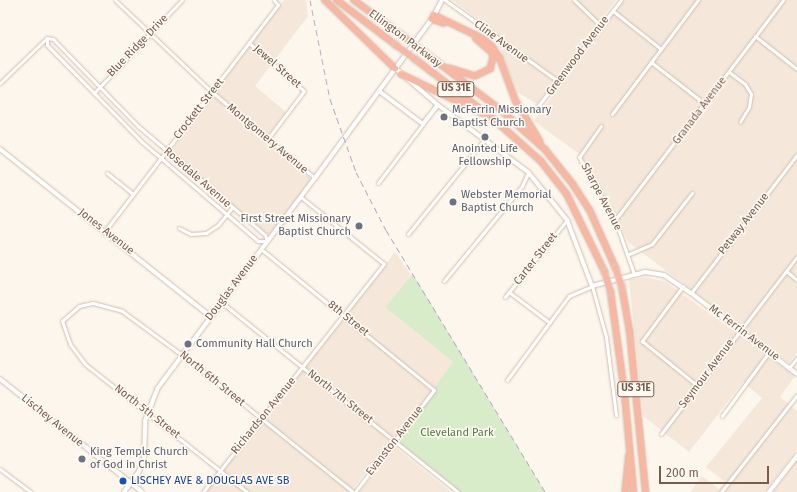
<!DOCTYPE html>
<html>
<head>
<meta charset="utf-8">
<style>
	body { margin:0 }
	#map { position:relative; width:797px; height:492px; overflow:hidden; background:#fdf6ec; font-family:"Fira Sans",sans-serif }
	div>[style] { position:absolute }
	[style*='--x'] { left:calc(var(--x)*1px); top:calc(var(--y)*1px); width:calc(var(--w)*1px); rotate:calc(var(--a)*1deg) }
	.residential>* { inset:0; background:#f5e8da }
	.green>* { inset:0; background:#d8ecc9 }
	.roads { filter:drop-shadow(0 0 1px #d1beb0) drop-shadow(0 0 1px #d1beb0) }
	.street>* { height:3px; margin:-1.5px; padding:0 1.5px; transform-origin:1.5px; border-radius:1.5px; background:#fff }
	.secondary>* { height:4px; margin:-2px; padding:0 2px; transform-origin:2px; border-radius:2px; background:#fff }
	.highway>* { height:5.5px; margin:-2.75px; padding:0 2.75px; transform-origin:2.75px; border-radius:2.75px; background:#f7b7a3 }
	.rail>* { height:1px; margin-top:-0.5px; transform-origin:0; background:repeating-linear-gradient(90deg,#b9a8c9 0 6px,transparent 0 10px) }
	.bridges { filter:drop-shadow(0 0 1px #dad1cd) drop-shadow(0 0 1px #dad1cd) }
	.highway-bridge>* { height:5.5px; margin:-2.75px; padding:0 2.75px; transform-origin:2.75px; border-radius:2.75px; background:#f7b7a3 }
	.dots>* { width:11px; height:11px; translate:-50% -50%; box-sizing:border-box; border:2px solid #fffaf3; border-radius:50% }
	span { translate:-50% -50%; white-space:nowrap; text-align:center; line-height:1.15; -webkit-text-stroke:3px #fffaf3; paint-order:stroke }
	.shield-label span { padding:1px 3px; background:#fffaf3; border:1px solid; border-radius:3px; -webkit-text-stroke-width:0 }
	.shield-label { font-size:10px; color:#7a5c4d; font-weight:700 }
	.street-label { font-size:11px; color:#7a5c4d }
	.worship-label { font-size:11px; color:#5b616d }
	.left { translate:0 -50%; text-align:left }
	.right { translate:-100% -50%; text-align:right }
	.park-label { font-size:11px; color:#537a41 }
	.transit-label { font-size:11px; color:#164399 }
	.scale { position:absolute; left:659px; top:466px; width:110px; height:18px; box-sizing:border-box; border:2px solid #7a5c4d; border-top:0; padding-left:5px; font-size:12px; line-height:14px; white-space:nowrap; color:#7a5c4d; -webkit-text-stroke:3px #fffaf3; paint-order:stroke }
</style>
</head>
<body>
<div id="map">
	<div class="residential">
		<div style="clip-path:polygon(284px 0,306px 0,308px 16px,255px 86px,286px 112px,267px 137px,215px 92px)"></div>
		<div style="clip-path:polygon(452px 0,616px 0,537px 104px,517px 92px,492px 29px)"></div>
		<div style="clip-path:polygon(623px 0,797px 0,797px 353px,789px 363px,628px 242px,611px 205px,578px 153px,534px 121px)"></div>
		<div style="clip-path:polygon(213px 96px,309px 177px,310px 181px,271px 233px,266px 234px,170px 153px)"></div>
		<div style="clip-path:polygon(395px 252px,412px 276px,385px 307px,453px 362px,436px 386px,350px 492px,206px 492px)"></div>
		<div style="clip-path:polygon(645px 277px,666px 282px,795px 376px,780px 397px,797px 411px,797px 450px,765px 492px,690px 492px,702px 476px,719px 489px,725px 482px,706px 467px,762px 398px,743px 382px,689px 452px,643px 416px,629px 280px)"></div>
		<div style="clip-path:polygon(395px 447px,451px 492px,359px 492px)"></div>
		<div style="clip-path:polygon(797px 460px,797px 492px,773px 492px)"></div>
	</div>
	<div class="green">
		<div style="clip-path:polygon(413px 274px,545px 492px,458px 492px,396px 440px,453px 362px,385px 307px)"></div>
	</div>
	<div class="roads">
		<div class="street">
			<div style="--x:115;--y:0;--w:134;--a:43.5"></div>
			<div style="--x:212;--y:92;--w:134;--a:39.9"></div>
			<div style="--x:445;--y:0;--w:140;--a:35.7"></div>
			<div style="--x:574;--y:0;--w:37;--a:44"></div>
			<div style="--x:613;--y:11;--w:61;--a:38.4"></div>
			<div style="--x:755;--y:36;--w:53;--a:38.2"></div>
			<div style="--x:47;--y:38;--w:6;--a:9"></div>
			<div style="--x:53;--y:39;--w:122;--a:45.7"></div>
			<div style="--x:138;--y:126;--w:167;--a:40.6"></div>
			<div style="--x:265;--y:235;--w:6;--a:72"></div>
			<div style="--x:267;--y:241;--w:9;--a:180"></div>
			<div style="--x:258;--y:241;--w:153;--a:-139.5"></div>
			<div style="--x:142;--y:142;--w:136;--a:-134.4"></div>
			<div style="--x:47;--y:45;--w:7;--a:-90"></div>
			<div style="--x:249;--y:43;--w:73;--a:41.1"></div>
			<div style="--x:304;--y:91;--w:61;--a:127.1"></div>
			<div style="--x:651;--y:62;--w:68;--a:37.9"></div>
			<div style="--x:729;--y:72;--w:20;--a:37"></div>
			<div style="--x:745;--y:84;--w:12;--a:59"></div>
			<div style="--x:751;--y:94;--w:13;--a:99"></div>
			<div style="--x:749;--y:107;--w:17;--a:121"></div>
			<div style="--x:0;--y:83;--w:65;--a:-43.8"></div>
			<div style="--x:94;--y:93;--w:128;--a:-46.6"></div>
			<div style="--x:534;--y:111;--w:141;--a:-51.9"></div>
			<div style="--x:612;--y:114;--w:143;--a:-53"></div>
			<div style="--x:601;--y:126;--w:38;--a:125"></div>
			<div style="--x:579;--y:157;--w:73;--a:60.3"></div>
			<div style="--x:615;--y:220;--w:57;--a:70.6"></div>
			<div style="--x:107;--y:173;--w:33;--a:39"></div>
			<div style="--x:378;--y:183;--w:74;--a:-52.7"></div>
			<div style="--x:615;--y:220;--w:277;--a:-52.6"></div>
			<div style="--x:179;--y:228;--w:13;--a:27"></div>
			<div style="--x:191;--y:234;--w:15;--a:-4"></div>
			<div style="--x:206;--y:233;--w:14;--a:-34"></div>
			<div style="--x:218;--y:225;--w:22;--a:-51"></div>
			<div style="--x:105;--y:231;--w:285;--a:-52.6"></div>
			<div style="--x:278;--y:5;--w:6;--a:-129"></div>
			<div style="--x:408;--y:234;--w:121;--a:-51"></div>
			<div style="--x:261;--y:249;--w:223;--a:39.2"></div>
			<div style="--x:434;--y:390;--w:129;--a:127.8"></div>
			<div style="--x:629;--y:254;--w:25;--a:-23"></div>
			<div style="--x:652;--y:244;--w:65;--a:-51.9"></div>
			<div style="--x:786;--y:271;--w:14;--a:39"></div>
			<div style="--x:444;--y:281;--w:123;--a:-50.6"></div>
			<div style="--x:522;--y:186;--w:14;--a:-65"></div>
			<div style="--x:683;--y:286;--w:69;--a:126.7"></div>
			<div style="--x:642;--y:341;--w:72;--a:38.8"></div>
			<div style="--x:509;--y:292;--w:51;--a:37.1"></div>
			<div style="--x:691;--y:293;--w:174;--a:-52.5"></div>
			<div style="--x:505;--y:297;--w:99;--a:-51.2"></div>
			<div style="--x:221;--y:302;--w:304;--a:38.7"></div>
			<div style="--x:789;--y:368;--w:13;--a:-51"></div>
			<div style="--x:507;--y:380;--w:104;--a:-53.6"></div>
			<div style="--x:569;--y:296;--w:25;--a:-23"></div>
			<div style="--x:592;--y:286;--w:53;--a:74.6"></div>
			<div style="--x:606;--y:337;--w:79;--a:82.7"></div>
			<div style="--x:722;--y:416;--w:79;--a:-53.7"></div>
			<div style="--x:661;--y:434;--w:223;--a:-52.5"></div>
			<div style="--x:0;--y:469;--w:38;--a:37"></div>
			<div style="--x:203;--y:492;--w:291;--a:-51.6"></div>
			<div style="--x:384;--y:264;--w:107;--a:-141.1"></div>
			<div style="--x:247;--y:492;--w:206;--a:-141.7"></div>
			<div style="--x:85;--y:364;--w:25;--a:-127"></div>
			<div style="--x:70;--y:344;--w:24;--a:-109"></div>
			<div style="--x:62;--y:321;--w:23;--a:-41"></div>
			<div style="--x:79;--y:306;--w:14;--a:-12"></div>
			<div style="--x:93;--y:303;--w:30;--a:15"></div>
			<div style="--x:122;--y:311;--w:74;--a:36.3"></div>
			<div style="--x:182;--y:355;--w:219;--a:38.7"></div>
			<div style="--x:721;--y:492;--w:123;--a:-51.9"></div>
		</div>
		<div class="secondary">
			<div style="--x:395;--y:68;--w:57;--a:40.7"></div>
			<div style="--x:438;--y:105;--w:112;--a:36.7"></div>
			<div style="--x:528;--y:172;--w:62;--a:50.9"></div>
			<div style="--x:567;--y:220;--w:71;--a:69.3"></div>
			<div style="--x:592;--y:286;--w:55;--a:-14.8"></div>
			<div style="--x:645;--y:272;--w:19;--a:9"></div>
			<div style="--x:664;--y:275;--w:32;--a:34"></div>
			<div style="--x:691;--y:293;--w:133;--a:37.4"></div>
			<div style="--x:379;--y:91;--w:55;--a:36.9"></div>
			<div style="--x:423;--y:124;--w:24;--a:-52"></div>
			<div style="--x:0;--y:149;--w:268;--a:38.5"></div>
			<div style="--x:0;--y:379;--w:181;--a:38.5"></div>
			<div style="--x:124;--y:492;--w:26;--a:-54"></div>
			<div style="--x:139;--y:471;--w:14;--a:-69"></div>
			<div style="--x:144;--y:458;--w:37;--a:-88"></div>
			<div style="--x:145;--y:421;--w:34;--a:-69"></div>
			<div style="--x:157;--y:389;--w:264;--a:-53.2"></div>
			<div style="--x:315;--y:178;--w:197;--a:-53.7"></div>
			<div style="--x:432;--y:19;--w:21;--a:-62"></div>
			<div style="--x:769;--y:492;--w:46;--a:-52.1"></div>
		</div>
		<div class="highway">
			<div style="--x:325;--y:0;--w:98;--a:44.2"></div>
			<div style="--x:337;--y:0;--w:74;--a:37.3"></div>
			<div style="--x:354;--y:0;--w:61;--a:36.3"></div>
			<div style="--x:434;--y:15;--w:53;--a:25.6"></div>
			<div style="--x:482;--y:38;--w:13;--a:39"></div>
			<div style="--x:492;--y:46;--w:14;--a:56"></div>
			<div style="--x:500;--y:58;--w:46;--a:69.6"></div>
			<div style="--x:516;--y:101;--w:47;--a:59"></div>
			<div style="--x:432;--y:19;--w:12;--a:20"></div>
			<div style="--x:423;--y:51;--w:98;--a:37.1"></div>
			<div style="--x:501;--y:110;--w:59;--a:41.6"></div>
			<div style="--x:545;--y:149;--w:45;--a:51.3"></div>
			<div style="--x:573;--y:184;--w:31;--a:57"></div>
			<div style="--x:590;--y:210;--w:64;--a:65.9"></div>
			<div style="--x:415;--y:59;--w:101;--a:37.3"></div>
			<div style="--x:495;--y:120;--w:62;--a:41.7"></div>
			<div style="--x:541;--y:161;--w:42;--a:51.8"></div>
			<div style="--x:567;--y:194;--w:87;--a:64"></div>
			<div style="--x:449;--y:68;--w:27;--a:17"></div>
			<div style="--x:475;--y:76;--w:17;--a:-25"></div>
			<div style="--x:490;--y:69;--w:11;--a:-75"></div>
			<div style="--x:493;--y:58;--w:5;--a:-101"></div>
			<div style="--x:492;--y:53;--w:21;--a:-139"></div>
			<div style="--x:401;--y:74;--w:90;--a:25.7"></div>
			<div style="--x:622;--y:286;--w:46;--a:79.9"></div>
			<div style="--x:630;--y:331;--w:162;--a:84.3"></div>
			<div style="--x:611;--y:292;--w:102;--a:82.1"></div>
			<div style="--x:625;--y:393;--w:99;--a:84.8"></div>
			<div style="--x:625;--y:492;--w:37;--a:-84"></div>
		</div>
	</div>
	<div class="rail">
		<div style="--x:310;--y:0;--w:101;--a:78.6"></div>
		<div style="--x:330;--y:99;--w:77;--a:70.4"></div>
		<div style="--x:356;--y:172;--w:65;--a:62.7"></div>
		<div style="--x:386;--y:230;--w:306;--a:58.7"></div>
	</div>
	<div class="bridges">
		<div class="highway-bridge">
			<div style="--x:403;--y:36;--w:25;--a:37"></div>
			<div style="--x:396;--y:45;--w:24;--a:36"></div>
			<div style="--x:616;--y:268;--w:19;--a:72"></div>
			<div style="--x:605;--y:272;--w:21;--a:73"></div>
		</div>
	</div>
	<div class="dots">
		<div style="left:444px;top:117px;background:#6b7280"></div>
		<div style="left:485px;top:137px;background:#6b7280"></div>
		<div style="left:453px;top:202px;background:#6b7280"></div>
		<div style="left:359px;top:226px;background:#6b7280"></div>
		<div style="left:188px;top:344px;background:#6b7280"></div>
		<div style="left:82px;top:459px;background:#6b7280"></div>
		<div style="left:123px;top:481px;background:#1a4fb4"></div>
	</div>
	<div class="shield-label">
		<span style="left:456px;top:89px">US 31E</span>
		<span style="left:636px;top:389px">US 31E</span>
	</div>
	<div class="street-label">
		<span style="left:405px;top:39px;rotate:37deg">Ellington Parkway</span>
		<span style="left:501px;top:42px;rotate:36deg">Cline Avenue</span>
		<span style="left:138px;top:46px;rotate:-46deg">Blue Ridge Drive</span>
		<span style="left:578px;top:56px;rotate:-53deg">Greenwood Avenue</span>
		<span style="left:277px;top:67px;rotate:41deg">Jewel Street</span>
		<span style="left:199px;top:109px;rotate:-52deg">Crockett Street</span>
		<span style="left:700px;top:111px;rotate:-53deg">Granada Avenue</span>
		<span style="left:267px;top:139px;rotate:40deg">Montgomery Avenue</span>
		<span style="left:197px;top:178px;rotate:41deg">Rosedale Avenue</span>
		<span style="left:601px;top:197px;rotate:62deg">Sharpe Avenue</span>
		<span style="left:744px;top:224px;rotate:-52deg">Petway Avenue</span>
		<span style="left:106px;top:232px;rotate:38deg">Jones Avenue</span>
		<span style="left:536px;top:259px;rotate:-52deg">Carter Street</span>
		<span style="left:232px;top:288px;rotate:-53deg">Douglas Avenue</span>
		<span style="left:348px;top:319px;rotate:39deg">8th Street</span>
		<span style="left:744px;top:333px;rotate:37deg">Mc Ferrin Avenue</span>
		<span style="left:707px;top:374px;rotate:-53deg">Seymour Avenue</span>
		<span style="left:212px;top:379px;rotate:39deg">North 6th Street</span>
		<span style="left:340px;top:397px;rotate:38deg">North 7th Street</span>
		<span style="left:147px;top:412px;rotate:38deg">North 5th Street</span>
		<span style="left:264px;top:416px;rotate:-51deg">Richardson Avenue</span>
		<span style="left:52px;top:421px;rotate:39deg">Lischey Avenue</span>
		<span style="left:395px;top:441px;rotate:-52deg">Evanston Avenue</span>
	</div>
	<div class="worship-label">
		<span class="left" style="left:452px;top:117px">McFerrin Missionary<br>Baptist Church</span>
		<span style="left:485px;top:156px">Anointed Life<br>Fellowship</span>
		<span class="left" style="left:461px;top:202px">Webster Memorial<br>Baptist Church</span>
		<span class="right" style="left:351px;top:226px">First Street Missionary<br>Baptist Church</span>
		<span class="left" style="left:196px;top:344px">Community Hall Church</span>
		<span class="left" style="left:90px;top:459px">King Temple Church<br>of God in Christ</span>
	</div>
	<div class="park-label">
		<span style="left:457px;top:433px">Cleveland Park</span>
	</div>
	<div class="transit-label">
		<span class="left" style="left:131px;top:481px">LISCHEY AVE &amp; DOUGLAS AVE SB</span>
	</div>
	<div class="scale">200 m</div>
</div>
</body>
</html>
